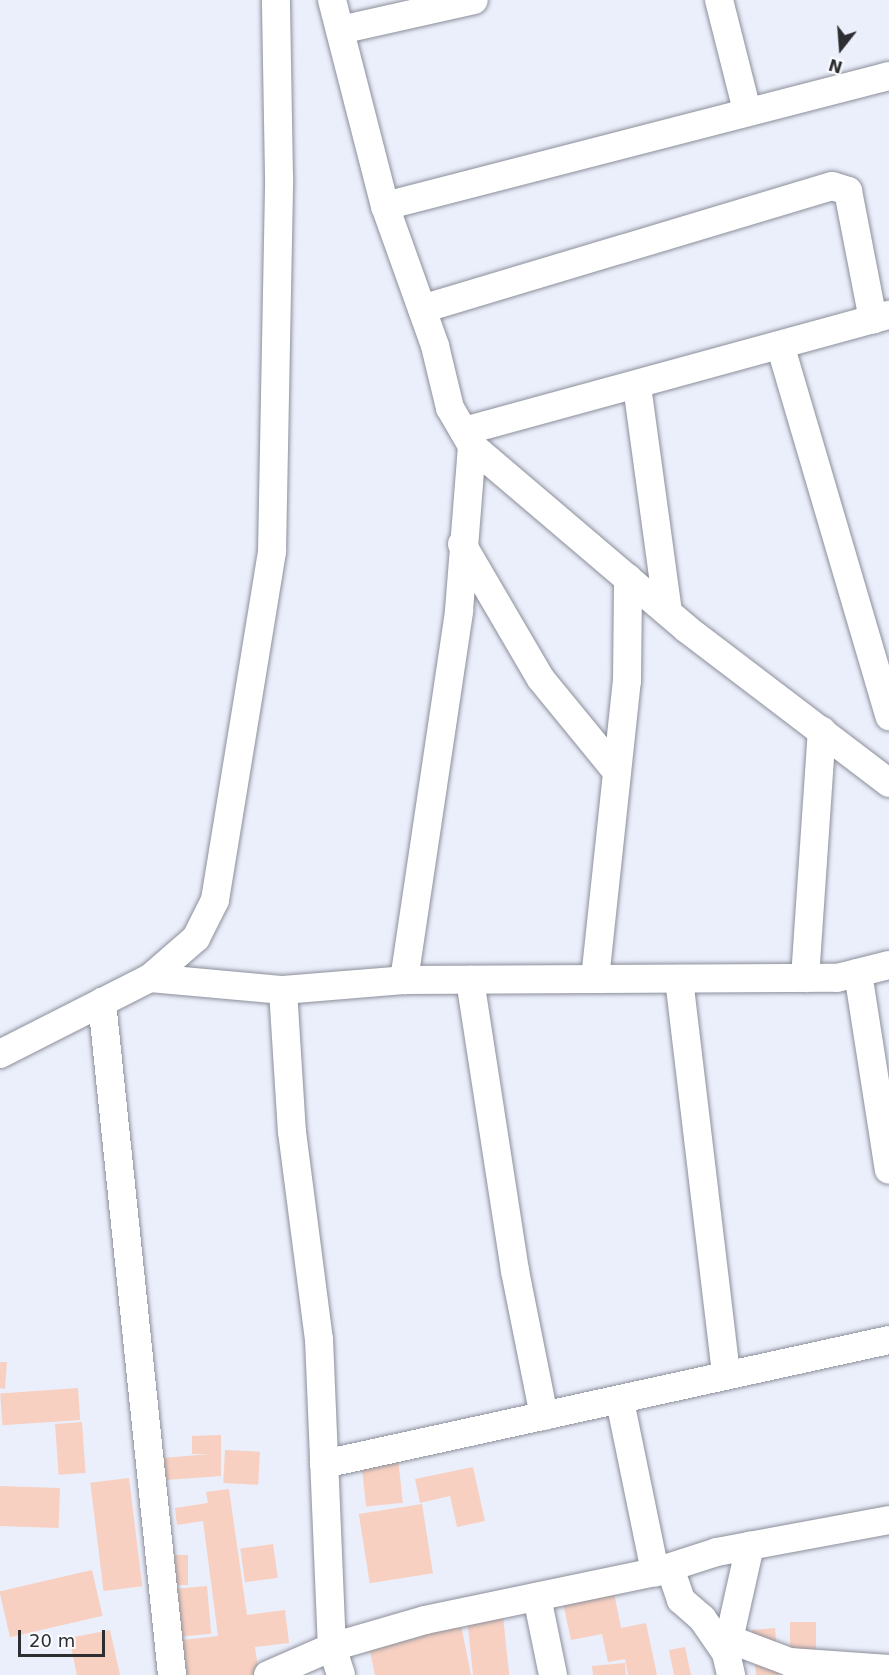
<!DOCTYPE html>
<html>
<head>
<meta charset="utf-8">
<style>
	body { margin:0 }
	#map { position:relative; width:889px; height:1675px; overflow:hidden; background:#ebeffb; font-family:"DejaVu Sans",sans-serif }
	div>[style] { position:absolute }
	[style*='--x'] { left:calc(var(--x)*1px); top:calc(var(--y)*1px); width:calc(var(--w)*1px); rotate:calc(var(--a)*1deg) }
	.building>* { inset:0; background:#f7d0c1; transform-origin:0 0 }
	.roads { filter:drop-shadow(0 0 2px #8b8f9a) drop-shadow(0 0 2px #8b8f9a) }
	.street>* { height:28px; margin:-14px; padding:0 14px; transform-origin:14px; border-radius:14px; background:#fff }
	span { translate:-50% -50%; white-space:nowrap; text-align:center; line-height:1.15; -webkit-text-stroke:4.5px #fbfcff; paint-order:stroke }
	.north { position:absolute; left:811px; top:18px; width:60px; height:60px; -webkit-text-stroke:4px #fbfcff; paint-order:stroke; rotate:197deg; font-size:16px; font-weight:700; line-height:24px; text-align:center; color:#2c2e32 }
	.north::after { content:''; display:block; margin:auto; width:21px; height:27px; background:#2c2e32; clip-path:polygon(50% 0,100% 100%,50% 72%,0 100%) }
	.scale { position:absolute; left:18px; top:1630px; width:87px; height:27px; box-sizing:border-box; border:3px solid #2c2e32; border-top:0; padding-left:8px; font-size:18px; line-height:21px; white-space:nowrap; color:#2c2e32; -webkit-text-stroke:4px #fbfcff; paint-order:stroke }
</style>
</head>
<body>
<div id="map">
	<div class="building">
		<div style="clip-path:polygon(0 1362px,7px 1362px,5px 1389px,0 1388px)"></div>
		<div style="left:78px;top:1388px;width:32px;height:78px;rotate:86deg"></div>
		<div style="left:82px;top:1422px;width:51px;height:27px;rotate:86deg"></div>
		<div style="clip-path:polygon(221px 1435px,221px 1476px,166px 1480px,163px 1458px,210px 1454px,192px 1454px,192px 1436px)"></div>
		<div style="left:225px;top:1450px;width:35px;height:33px;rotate:3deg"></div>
		<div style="left:398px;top:1457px;width:46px;height:37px;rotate:84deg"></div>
		<div style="clip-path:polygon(473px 1467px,485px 1521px,457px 1527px,450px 1496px,420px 1503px,415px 1479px)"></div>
		<div style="left:129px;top:1478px;width:109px;height:39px;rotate:83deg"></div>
		<div style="left:0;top:1486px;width:60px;height:40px;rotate:2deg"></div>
		<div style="clip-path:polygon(229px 1489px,247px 1615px,285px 1610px,289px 1643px,255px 1647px,259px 1675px,187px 1675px,182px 1640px,218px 1636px,203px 1521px,177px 1525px,175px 1508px,208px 1503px,206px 1492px)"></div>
		<div style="left:422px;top:1504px;width:70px;height:64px;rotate:81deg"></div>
		<div style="left:273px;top:1544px;width:34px;height:33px;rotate:82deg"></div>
		<div style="left:172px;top:1555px;width:16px;height:30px"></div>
		<div style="left:92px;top:1570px;width:47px;height:95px;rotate:77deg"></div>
		<div style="left:207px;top:1586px;width:48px;height:31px;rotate:85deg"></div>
		<div style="clip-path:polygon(614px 1593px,621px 1628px,646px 1623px,657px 1675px,628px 1675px,625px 1659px,608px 1662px,602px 1634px,571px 1640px,563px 1603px)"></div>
		<div style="left:503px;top:1616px;width:59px;height:36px;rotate:84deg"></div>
		<div style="left:790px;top:1622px;width:26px;height:53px"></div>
		<div style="clip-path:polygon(461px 1625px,471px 1675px,375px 1675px,368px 1642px)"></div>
		<div style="left:775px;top:1628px;width:47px;height:23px;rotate:85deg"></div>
		<div style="clip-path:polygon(110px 1630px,120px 1675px,77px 1675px,69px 1638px)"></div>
		<div style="clip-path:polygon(685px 1647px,691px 1675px,674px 1675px,669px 1650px)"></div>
		<div style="clip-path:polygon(625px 1663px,626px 1675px,593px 1675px,592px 1666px)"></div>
	</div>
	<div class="roads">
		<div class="street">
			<div style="--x:332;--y:0;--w:213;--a:75.6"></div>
			<div style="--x:385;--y:206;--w:149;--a:70.3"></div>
			<div style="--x:435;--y:346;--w:64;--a:76.4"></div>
			<div style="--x:450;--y:408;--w:44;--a:59.9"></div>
			<div style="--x:472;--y:446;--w:282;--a:40.4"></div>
			<div style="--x:687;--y:629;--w:254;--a:37.3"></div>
			<div style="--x:719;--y:0;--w:114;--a:75.8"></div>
			<div style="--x:340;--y:30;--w:137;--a:-12.6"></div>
			<div style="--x:385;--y:206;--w:520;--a:-14.46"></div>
			<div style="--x:422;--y:309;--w:428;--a:-16.7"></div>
			<div style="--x:832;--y:186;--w:17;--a:17"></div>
			<div style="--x:848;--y:191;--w:131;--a:79"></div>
			<div style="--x:781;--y:348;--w:384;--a:73.6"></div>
			<div style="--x:637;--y:386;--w:228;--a:82.2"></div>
			<div style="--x:464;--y:431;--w:441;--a:-15.3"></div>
			<div style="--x:462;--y:544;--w:156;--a:59.7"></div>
			<div style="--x:541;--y:679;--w:120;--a:50.7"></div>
			<div style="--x:858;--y:973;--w:199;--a:81.1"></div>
			<div style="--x:150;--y:978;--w:134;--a:5.2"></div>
			<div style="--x:283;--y:990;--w:121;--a:-4.7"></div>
			<div style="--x:404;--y:980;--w:433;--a:-0.3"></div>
			<div style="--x:837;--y:978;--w:54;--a:-14"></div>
			<div style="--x:805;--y:978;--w:248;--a:-86.1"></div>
			<div style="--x:595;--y:979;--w:300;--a:-83.9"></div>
			<div style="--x:627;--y:681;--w:103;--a:-89.4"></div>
			<div style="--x:679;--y:979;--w:399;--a:83.2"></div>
			<div style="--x:404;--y:980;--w:373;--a:-81.5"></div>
			<div style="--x:459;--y:611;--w:166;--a:-85.5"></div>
			<div style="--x:470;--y:980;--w:294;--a:81.2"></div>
			<div style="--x:515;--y:1271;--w:148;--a:78.7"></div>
			<div style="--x:283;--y:990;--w:142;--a:86.4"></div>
			<div style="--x:292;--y:1132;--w:209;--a:82.6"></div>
			<div style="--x:319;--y:1339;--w:308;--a:87.6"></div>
			<div style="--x:332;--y:1647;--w:29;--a:72"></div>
			<div style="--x:102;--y:1002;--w:677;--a:84.06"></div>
			<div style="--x:0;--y:1054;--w:168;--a:-26.9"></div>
			<div style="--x:150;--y:978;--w:61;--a:-41"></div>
			<div style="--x:196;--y:938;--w:42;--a:-63.4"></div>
			<div style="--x:215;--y:900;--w:353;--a:-80.7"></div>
			<div style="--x:272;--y:552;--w:375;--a:-88.9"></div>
			<div style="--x:279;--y:177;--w:177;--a:-91"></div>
			<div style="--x:620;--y:1401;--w:175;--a:78.4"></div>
			<div style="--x:324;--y:1464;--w:578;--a:-12.38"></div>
			<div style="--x:670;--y:1568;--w:34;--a:71"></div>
			<div style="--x:681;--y:1600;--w:28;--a:41"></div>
			<div style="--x:702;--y:1618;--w:42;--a:55.6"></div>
			<div style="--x:726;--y:1653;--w:23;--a:77"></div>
			<div style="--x:537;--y:1597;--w:80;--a:78.4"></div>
			<div style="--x:729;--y:1639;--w:65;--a:20.7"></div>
			<div style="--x:790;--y:1662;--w:99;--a:4"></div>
			<div style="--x:726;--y:1653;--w:110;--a:-77.4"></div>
			<div style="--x:268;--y:1675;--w:70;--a:-23.6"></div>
			<div style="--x:332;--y:1647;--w:97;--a:-16.2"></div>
			<div style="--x:425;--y:1620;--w:235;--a:-11.8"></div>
			<div style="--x:655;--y:1572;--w:65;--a:-17.9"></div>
			<div style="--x:717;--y:1552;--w:175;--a:-10.5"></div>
		</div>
	</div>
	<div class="north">N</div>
	<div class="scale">20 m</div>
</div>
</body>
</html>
